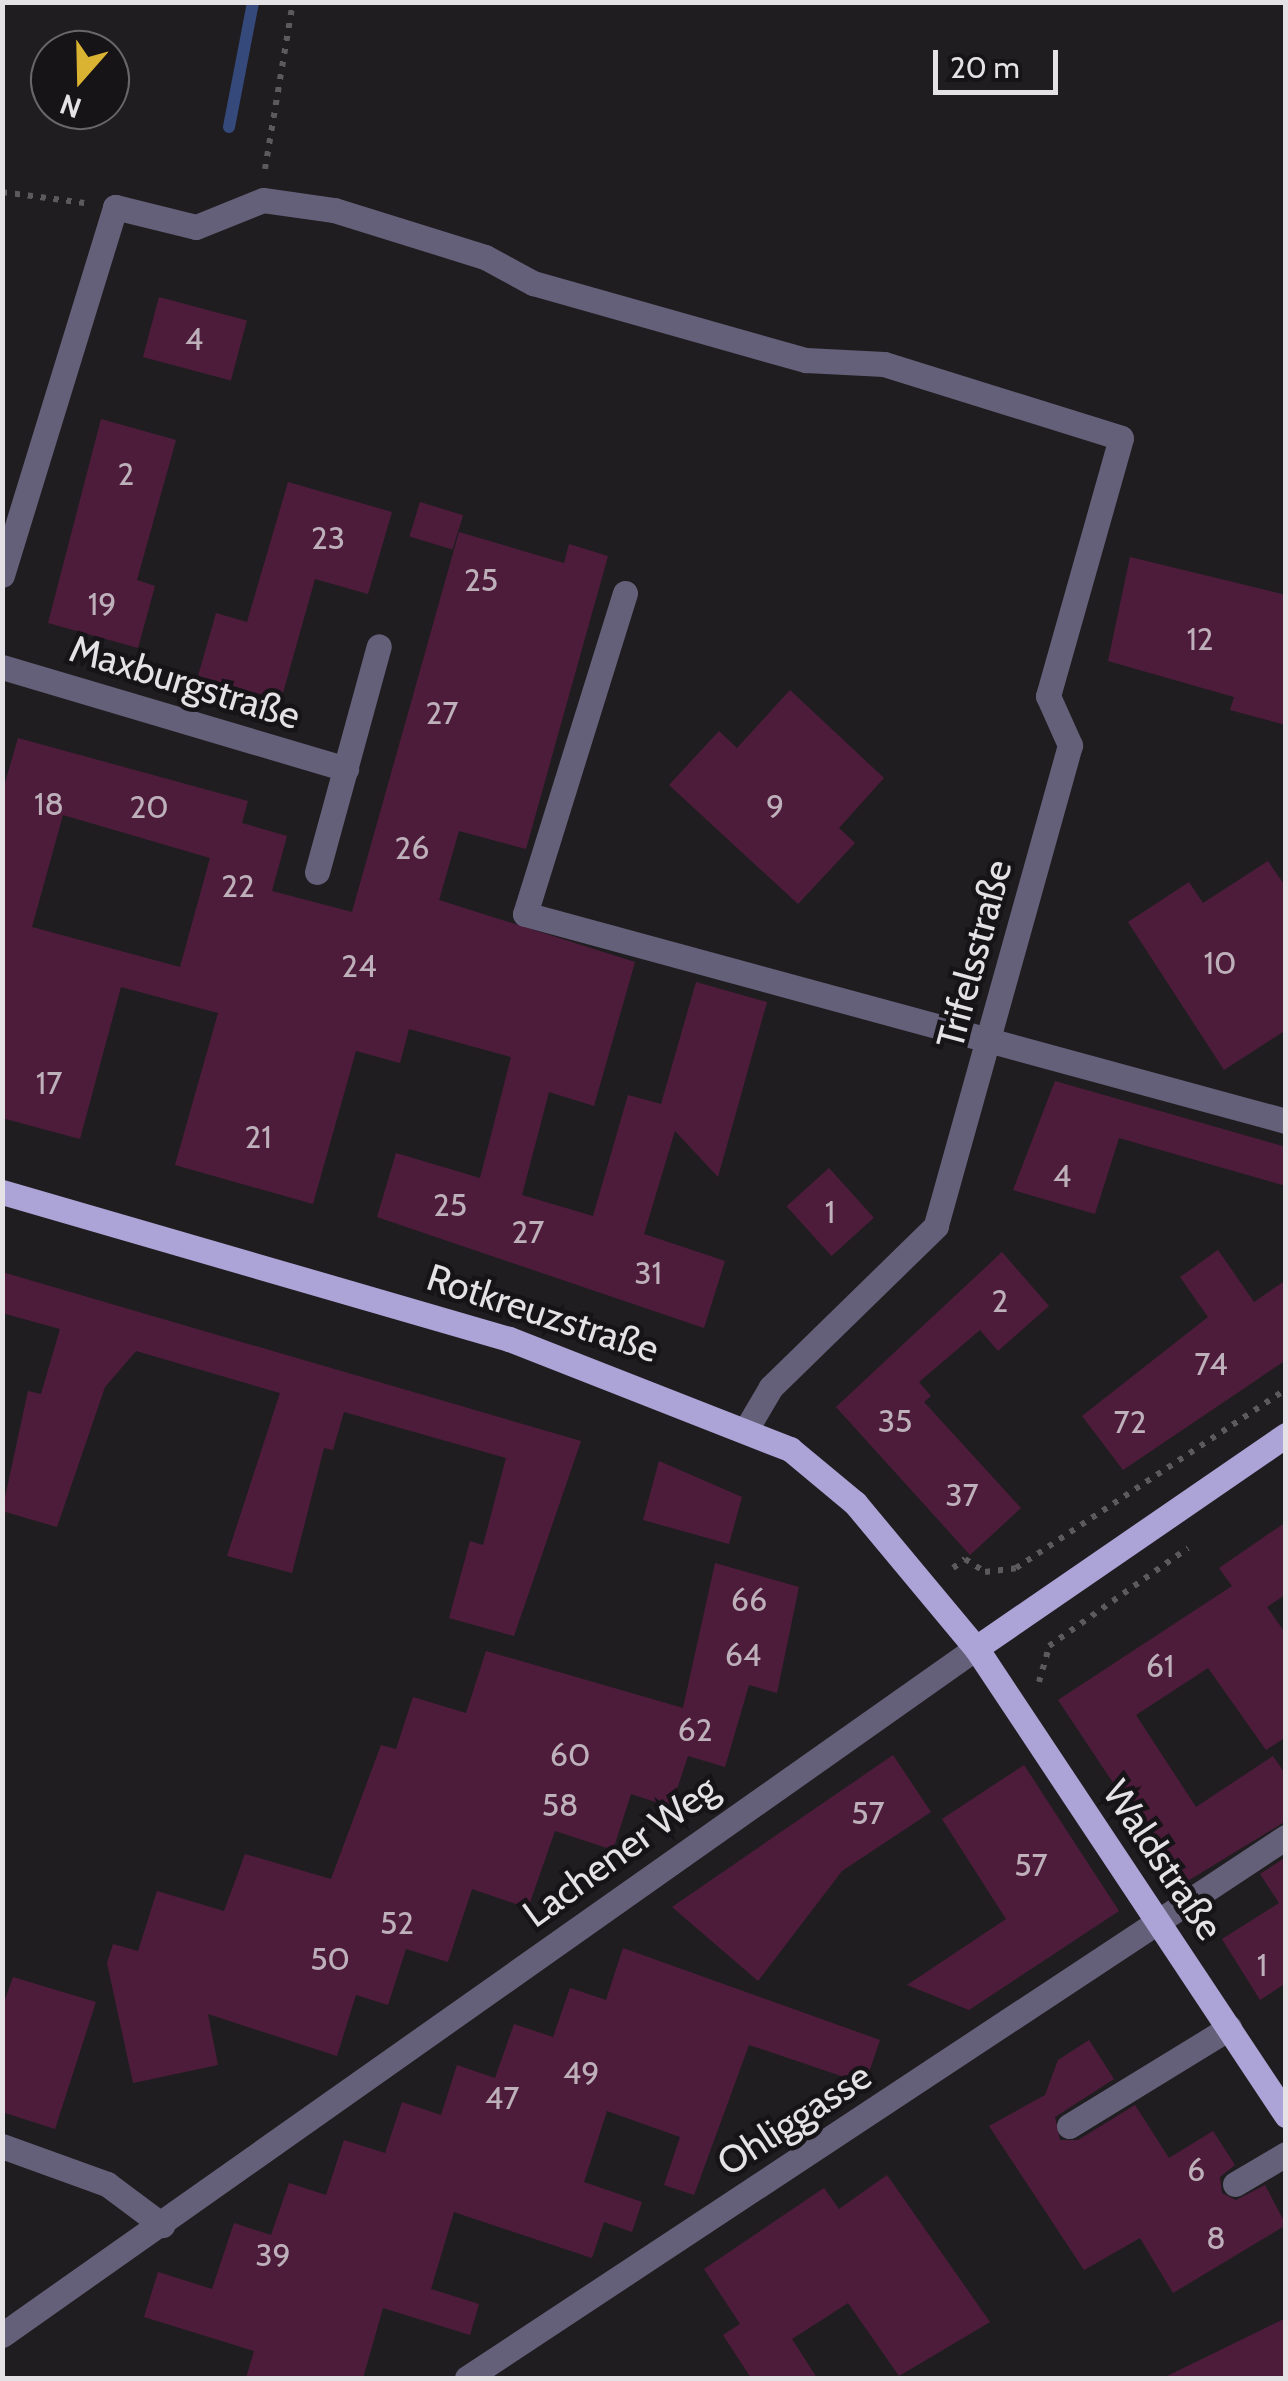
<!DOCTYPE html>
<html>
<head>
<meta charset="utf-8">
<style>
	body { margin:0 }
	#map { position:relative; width:1288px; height:2381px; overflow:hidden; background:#201d21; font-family:Cabin,sans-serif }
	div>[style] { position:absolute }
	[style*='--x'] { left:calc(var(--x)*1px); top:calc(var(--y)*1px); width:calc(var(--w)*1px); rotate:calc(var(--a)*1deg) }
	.stream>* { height:12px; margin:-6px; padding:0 6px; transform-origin:6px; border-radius:6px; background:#35497a }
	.building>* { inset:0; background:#4e1c3b; transform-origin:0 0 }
	.path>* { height:6px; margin-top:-3px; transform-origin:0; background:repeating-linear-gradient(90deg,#5d5a5e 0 5px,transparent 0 13px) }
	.minor>* { height:25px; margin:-12.5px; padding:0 12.5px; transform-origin:12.5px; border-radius:12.5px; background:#656079 }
	.major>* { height:25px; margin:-12.5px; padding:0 12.5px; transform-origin:12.5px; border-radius:12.5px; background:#aca3d6 }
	span { translate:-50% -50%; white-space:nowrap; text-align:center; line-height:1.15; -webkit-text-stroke:9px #171418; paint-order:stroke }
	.number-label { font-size:32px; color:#beb0ba }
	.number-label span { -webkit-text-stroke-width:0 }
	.street-label { font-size:38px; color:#e4e2e5 }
	.frame { position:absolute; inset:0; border:5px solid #e4e2e5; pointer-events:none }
	.north { position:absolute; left:30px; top:30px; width:100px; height:100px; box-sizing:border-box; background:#171418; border:2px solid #69666a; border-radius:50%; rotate:200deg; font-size:28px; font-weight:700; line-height:40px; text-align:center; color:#e4e2e5 }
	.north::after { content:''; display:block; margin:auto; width:35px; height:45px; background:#dab333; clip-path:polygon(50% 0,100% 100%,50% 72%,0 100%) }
	.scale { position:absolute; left:933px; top:50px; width:125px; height:45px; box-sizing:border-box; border:5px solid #e4e2e5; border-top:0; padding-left:12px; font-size:30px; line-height:35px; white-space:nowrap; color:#e4e2e5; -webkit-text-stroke:8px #171418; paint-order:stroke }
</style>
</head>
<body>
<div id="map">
	<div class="stream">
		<div style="--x:229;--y:127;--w:127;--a:-79.1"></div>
	</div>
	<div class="building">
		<div style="left:159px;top:297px;width:91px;height:62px;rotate:15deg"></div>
		<div style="clip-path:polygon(101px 419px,176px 440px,137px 580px,155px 586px,138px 648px,48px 623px)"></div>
		<div style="clip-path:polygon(288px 482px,392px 512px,368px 594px,315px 579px,281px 700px,198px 676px,216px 613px,247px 622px)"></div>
		<div style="left:420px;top:502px;width:45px;height:36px;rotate:17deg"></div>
		<div style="clip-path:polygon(evenodd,459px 532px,564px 563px,569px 544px,608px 556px,526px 849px,459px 831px,439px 900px,635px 962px,594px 1106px,549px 1092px,522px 1195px,593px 1216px,628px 1095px,661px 1104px,696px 982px,767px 1002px,718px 1177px,675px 1131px,644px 1234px,725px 1261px,704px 1328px,377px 1217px,396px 1153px,480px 1178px,511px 1057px,409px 1029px,400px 1063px,356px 1051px,313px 1204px,175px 1165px,218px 1013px,121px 987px,80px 1139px,2px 1118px,2px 793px,18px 738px,248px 801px,242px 823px,287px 836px,272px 891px,352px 912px,459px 532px,63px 815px,210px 858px,180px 967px,32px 927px,63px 815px)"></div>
		<div style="clip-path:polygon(1130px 557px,1286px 595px,1286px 725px,1230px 710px,1234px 697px,1108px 661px)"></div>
		<div style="clip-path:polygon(790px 690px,884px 778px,839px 828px,855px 843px,798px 904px,669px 785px,719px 731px,737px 748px)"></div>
		<div style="clip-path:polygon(1268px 861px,1286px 887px,1286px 1030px,1224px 1070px,1128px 922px,1189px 882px,1203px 903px)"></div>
		<div style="clip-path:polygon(1055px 1081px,1286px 1147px,1286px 1186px,1119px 1138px,1095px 1214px,1013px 1190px)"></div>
		<div style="left:829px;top:1168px;width:67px;height:57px;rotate:48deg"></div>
		<div style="clip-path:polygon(1218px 1250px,1254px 1302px,1286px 1280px,1286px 1360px,1123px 1470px,1082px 1416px,1208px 1317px,1180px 1277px)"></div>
		<div style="clip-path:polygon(1002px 1252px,1049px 1306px,998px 1351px,980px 1330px,919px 1382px,931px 1396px,924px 1402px,1021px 1508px,970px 1555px,836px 1407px)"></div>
		<div style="clip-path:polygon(2px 1272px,581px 1441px,514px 1636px,449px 1618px,470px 1541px,483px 1545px,506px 1458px,344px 1412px,333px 1450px,324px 1448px,292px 1573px,227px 1556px,280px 1393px,136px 1351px,105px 1387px,57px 1527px,2px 1511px,28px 1391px,41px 1394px,60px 1329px,2px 1313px)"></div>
		<div style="clip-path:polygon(659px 1461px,742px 1497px,729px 1544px,643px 1520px)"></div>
		<div style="clip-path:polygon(1286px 1522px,1286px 1594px,1267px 1607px,1286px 1634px,1286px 1737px,1266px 1750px,1208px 1668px,1136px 1715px,1196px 1807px,1273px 1756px,1286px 1775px,1286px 1821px,1181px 1885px,1058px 1700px,1232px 1586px,1219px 1568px)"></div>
		<div style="clip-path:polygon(715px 1563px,799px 1587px,777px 1693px,749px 1685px,725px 1767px,688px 1756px,671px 1807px,631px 1794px,613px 1850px,555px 1831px,528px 1908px,472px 1889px,448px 1962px,406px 1949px,388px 2005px,356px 1995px,337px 2056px,208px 2014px,218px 2065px,133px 2083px,107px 1963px,113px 1944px,138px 1951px,157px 1891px,224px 1911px,245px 1854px,331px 1879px,381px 1745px,396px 1749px,413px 1697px,466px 1713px,486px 1651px,683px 1708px)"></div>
		<div style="clip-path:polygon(893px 1755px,931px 1812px,842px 1871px,758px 1981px,672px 1907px)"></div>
		<div style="clip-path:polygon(1024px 1765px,1119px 1911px,969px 2010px,907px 1985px,1006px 1919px,942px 1819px)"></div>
		<div style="clip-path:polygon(1286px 1857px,1286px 1983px,1260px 2000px,1222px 1939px,1279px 1903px,1260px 1874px)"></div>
		<div style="clip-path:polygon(623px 1948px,880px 2040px,865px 2084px,749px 2045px,694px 2195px,664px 2185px,680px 2137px,607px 2111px,584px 2182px,642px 2202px,632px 2232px,604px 2222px,592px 2258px,454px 2212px,431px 2289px,479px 2304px,470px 2335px,383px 2308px,363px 2378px,246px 2378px,254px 2351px,144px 2317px,158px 2272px,212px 2289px,234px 2223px,271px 2235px,289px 2183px,326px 2195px,344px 2140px,385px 2153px,402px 2102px,441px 2115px,457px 2065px,495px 2078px,514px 2024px,553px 2037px,570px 1988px,606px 2000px)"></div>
		<div style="clip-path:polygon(13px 1977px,96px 2002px,55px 2129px,2px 2112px,2px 2008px)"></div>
		<div style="clip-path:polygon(1089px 2040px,1114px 2079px,1055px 2117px,1060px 2140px,1078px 2140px,1135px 2105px,1169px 2158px,1213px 2131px,1235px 2165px,1220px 2177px,1222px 2193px,1236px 2200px,1265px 2185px,1286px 2225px,1173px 2293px,1140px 2238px,1084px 2270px,989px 2126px,1045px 2095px,1058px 2060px)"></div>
		<div style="clip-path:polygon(887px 2175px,990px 2322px,899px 2376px,848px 2303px,792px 2339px,817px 2378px,751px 2378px,723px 2335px,740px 2324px,704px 2269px,824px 2188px,839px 2209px)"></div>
		<div style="clip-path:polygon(1286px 2318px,1286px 2378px,1163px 2378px)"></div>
	</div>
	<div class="path">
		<div style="--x:265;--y:169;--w:169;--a:-80.5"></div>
		<div style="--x:2;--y:192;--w:83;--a:7.6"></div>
		<div style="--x:953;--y:1568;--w:15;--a:-37"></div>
		<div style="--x:965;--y:1559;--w:24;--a:33"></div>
		<div style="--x:985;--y:1572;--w:31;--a:-7"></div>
		<div style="--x:1016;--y:1568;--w:324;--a:-33.5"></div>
		<div style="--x:1039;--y:1682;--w:37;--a:-74"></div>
		<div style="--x:1049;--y:1646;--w:170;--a:-35.2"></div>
	</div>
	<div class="minor">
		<div style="--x:2;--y:575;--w:385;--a:-72.9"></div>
		<div style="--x:115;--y:207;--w:83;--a:13.9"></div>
		<div style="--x:196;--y:227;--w:72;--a:-21.9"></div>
		<div style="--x:263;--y:200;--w:72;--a:8"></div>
		<div style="--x:334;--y:210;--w:158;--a:17.3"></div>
		<div style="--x:485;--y:257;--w:55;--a:28.4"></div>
		<div style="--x:533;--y:283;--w:284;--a:15.8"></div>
		<div style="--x:806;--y:360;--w:78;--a:2.9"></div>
		<div style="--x:884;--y:364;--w:248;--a:17.3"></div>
		<div style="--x:1121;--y:438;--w:268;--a:105.8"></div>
		<div style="--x:1048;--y:696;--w:54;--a:65.8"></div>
		<div style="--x:1070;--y:745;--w:499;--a:105.6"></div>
		<div style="--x:936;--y:1226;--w:231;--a:135.7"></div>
		<div style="--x:771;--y:1387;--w:45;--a:120.5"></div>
		<div style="--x:625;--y:593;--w:336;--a:107.3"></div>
		<div style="--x:525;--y:914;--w:789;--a:15.22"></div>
		<div style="--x:2;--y:667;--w:359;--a:16.5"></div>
		<div style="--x:317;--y:872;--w:234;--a:-74.7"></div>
		<div style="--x:1069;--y:2126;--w:188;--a:-31.5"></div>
		<div style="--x:2;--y:2146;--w:112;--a:19.9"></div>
		<div style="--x:107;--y:2184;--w:69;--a:36.7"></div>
		<div style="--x:1235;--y:2184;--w:59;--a:-30.5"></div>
		<div style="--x:2;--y:2335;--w:1192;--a:-35.2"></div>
		<div style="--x:467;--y:2378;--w:982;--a:-33.45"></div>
	</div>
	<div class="major">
		<div style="--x:2;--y:1192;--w:528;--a:16.17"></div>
		<div style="--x:509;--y:1339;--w:302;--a:21.4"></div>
		<div style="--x:790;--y:1449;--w:85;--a:39.7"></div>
		<div style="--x:855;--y:1503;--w:189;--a:50.2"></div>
		<div style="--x:976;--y:1648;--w:561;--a:56.42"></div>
		<div style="--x:976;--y:1648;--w:376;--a:-34.5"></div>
	</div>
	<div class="number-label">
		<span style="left:194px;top:339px">4</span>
		<span style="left:126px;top:474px">2</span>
		<span style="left:328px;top:538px">23</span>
		<span style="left:481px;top:580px">25</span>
		<span style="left:102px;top:604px">19</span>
		<span style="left:1200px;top:639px">12</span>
		<span style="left:442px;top:713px">27</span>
		<span style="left:49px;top:804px">18</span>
		<span style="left:775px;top:806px">9</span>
		<span style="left:149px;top:807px">20</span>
		<span style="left:412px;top:848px">26</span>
		<span style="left:238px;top:886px">22</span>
		<span style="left:1220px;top:963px">10</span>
		<span style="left:359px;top:966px">24</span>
		<span style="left:49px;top:1083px">17</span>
		<span style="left:258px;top:1137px">21</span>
		<span style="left:1062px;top:1176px">4</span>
		<span style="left:450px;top:1205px">25</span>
		<span style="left:830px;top:1212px">1</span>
		<span style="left:528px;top:1232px">27</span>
		<span style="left:648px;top:1273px">31</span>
		<span style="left:1000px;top:1301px">2</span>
		<span style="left:1211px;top:1364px">74</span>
		<span style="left:895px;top:1421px">35</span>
		<span style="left:1130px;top:1422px">72</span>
		<span style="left:962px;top:1495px">37</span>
		<span style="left:749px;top:1600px">66</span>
		<span style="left:743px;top:1655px">64</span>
		<span style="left:1160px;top:1666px">61</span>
		<span style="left:695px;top:1730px">62</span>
		<span style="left:570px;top:1755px">60</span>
		<span style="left:560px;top:1805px">58</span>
		<span style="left:868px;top:1813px">57</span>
		<span style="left:1031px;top:1865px">57</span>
		<span style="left:397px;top:1923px">52</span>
		<span style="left:330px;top:1959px">50</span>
		<span style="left:1262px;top:1965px">1</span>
		<span style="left:581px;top:2073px">49</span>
		<span style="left:502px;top:2098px">47</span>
		<span style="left:1196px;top:2170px">6</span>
		<span style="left:1216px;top:2238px">8</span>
		<span style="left:273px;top:2255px">39</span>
	</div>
	<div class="street-label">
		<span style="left:185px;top:682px;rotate:17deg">Maxburgstraße</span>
		<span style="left:974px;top:954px;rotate:-75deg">Trifelsstraße</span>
		<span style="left:543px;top:1313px;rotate:18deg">Rotkreuzstraße</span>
		<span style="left:620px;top:1851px;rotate:-36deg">Lachener Weg</span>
		<span style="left:1163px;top:1860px;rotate:56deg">Waldstraße</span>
		<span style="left:794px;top:2119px;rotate:-33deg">Ohliggasse</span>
	</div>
	<div class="frame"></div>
	<div class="north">N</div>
	<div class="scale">20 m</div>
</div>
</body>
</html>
